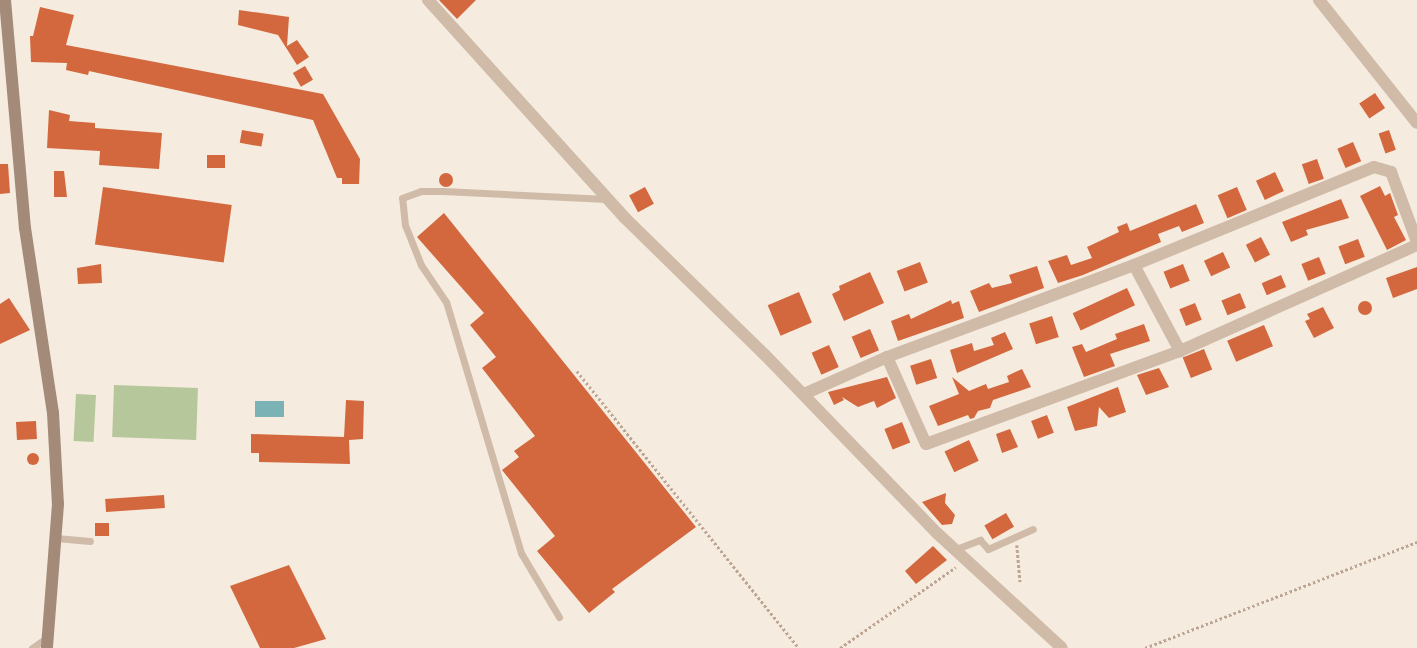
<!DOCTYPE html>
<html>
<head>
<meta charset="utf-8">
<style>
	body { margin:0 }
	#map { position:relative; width:1417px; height:648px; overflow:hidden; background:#f5ebde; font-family:"Space Grotesk",sans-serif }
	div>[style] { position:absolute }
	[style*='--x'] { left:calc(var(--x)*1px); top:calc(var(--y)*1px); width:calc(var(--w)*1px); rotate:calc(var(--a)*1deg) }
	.green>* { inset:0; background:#b7c79c; transform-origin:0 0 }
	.water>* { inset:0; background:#7ab2b6; transform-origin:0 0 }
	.building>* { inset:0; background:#d3683f; transform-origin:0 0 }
	.round { border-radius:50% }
	.path>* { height:2.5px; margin-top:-1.25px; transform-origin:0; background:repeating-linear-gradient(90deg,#bca592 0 2.5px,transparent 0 5px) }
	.lane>* { height:7px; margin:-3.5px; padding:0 3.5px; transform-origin:3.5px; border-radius:3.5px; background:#cfbba8 }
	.street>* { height:12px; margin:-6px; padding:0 6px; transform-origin:6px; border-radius:6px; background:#cfbba8 }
	.secondary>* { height:12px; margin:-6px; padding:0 6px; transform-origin:6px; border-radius:6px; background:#a48a79 }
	span { translate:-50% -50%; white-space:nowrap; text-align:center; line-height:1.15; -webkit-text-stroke:4px #fcf5ec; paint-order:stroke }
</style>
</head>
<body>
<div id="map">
	<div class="green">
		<div style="left:114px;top:385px;width:84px;height:52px;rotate:2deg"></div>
		<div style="left:76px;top:394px;width:20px;height:47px;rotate:3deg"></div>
	</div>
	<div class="water">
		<div style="left:255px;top:401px;width:29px;height:16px"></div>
	</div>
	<div class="building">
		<div style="clip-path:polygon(439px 0,476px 0,457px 19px)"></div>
		<div style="clip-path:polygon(40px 7px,74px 15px,66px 45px,323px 94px,360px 159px,359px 184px,342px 184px,342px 178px,337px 178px,313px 120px,89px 71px,88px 75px,66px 70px,67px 63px,31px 62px,30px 36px,33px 36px)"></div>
		<div style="clip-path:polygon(239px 10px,289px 17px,287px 46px,297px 40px,309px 57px,297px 65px,278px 35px,238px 25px)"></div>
		<div style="left:305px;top:66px;width:16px;height:14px;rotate:60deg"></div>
		<div style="left:1375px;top:93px;width:18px;height:19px;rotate:56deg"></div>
		<div style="clip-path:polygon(49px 110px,70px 115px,69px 121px,95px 123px,95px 128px,162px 133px,159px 169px,99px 165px,100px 151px,47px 148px)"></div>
		<div style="left:242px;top:130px;width:22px;height:13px;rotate:10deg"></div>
		<div style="left:1389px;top:130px;width:21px;height:11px;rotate:71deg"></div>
		<div style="left:1353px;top:142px;width:21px;height:17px;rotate:67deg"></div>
		<div style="left:207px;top:155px;width:18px;height:13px"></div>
		<div style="left:1317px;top:159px;width:21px;height:16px;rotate:71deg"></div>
		<div style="clip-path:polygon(0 164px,8px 164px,10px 193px,0 194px)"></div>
		<div style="clip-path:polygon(54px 171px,64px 171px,67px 197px,54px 197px)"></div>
		<div style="left:1275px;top:172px;width:21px;height:21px;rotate:65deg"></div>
		<div class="round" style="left:439px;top:173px;width:14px;height:14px"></div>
		<div style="clip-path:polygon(1380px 186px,1385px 196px,1390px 193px,1398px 215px,1394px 217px,1406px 240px,1387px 250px,1360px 196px)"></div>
		<div style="left:103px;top:187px;width:130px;height:58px;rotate:8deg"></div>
		<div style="left:645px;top:187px;width:19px;height:18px;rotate:62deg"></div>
		<div style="left:1237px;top:187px;width:25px;height:21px;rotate:67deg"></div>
		<div style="clip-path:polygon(1341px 199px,1349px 218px,1306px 230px,1308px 235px,1291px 242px,1282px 222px)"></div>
		<div style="clip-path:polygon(1196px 204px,1204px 223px,1182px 232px,1179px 226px,1158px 234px,1161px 242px,1083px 275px,1058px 283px,1048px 261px,1067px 255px,1071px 265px,1092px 258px,1087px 247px,1119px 232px,1117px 227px,1127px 223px,1130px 231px)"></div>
		<div style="clip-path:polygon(444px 213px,696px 527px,612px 589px,615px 592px,589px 613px,537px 551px,555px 536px,502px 470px,519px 457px,514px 451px,535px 436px,482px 368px,496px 357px,470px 325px,484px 313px,417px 237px)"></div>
		<div style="left:1261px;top:237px;width:20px;height:17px;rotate:63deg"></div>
		<div style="left:1358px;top:239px;width:19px;height:21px;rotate:69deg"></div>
		<div style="left:1223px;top:252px;width:17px;height:21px;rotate:65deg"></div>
		<div style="left:1319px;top:257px;width:18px;height:19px;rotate:68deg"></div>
		<div style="left:920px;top:262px;width:22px;height:25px;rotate:69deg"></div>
		<div style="clip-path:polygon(101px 264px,102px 283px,78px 284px,77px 268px)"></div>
		<div style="left:1183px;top:264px;width:18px;height:21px;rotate:68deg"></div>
		<div style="clip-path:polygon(1037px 266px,1044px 288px,979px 312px,970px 291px,989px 283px,992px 288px,1012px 283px,1009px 275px)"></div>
		<div style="clip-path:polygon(1417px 267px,1417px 289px,1393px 298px,1386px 278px)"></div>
		<div style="clip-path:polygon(870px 272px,884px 303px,844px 321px,832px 294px,840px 290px,839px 286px)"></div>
		<div style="left:1281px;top:275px;width:13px;height:21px;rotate:67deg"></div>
		<div style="left:1127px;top:288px;width:19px;height:60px;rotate:65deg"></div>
		<div style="left:799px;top:292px;width:33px;height:34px;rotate:67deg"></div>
		<div style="left:1240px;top:293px;width:16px;height:20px;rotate:68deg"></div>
		<div style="clip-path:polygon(9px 298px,30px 330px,0 344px,0 304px)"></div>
		<div style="clip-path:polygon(951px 300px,952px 304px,959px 301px,964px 318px,898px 341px,891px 321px,909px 314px,911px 319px)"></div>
		<div class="round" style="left:1358px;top:301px;width:14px;height:14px"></div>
		<div style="left:1195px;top:303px;width:18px;height:17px;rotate:68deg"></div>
		<div style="clip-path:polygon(1323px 307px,1334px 328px,1314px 338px,1305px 321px,1310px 319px,1307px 314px)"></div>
		<div style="left:1052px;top:316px;width:22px;height:24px;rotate:72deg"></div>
		<div style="clip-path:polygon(1144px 324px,1150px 341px,1110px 354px,1115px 366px,1084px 377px,1072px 347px,1082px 344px,1086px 352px,1117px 339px,1115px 334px)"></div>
		<div style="left:1264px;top:325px;width:23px;height:40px;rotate:67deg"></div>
		<div style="left:870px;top:329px;width:23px;height:20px;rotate:67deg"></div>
		<div style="clip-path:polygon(1005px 332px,1013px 349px,957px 373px,950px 350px,972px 343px,974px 351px,994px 345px,991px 338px)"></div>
		<div style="left:829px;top:345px;width:24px;height:19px;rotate:66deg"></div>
		<div style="left:1204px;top:349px;width:22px;height:23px;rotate:68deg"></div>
		<div style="left:931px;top:359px;width:20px;height:22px;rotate:72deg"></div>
		<div style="clip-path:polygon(1159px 368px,1169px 387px,1146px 395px,1137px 375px)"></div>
		<div style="clip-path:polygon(1022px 369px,1031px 387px,993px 400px,990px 408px,978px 411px,974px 418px,970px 419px,968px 415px,938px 426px,929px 406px,959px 394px,952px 377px,969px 391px,986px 384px,988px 389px,1009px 382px,1007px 376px)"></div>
		<div style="clip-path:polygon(887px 377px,896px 398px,877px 408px,874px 401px,858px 407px,842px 397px,844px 400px,834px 405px,828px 392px)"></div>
		<div style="clip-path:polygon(1118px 387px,1126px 412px,1109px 418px,1099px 407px,1097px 426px,1075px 431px,1067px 407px)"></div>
		<div style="clip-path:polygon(346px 400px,364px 401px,363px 439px,349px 440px,350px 464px,259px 462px,259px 453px,251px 453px,251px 434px,344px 437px)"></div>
		<div style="left:1047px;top:415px;width:19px;height:17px;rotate:69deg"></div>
		<div style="left:36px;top:421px;width:18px;height:20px;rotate:87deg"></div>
		<div style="left:902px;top:422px;width:22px;height:19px;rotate:68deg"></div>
		<div style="clip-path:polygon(1010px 429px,1018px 447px,1002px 453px,996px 434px)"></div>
		<div style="left:969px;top:440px;width:23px;height:27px;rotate:65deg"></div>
		<div class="round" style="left:27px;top:453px;width:12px;height:12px"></div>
		<div style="clip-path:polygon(946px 493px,945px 503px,955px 515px,952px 524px,942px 525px,922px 502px)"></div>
		<div style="left:164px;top:495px;width:13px;height:59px;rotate:86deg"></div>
		<div style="left:1006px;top:513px;width:16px;height:25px;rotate:60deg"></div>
		<div style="left:95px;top:523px;width:14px;height:13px"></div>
		<div style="clip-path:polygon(933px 546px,947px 560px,916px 584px,905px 571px)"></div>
		<div style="clip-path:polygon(289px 565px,326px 639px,294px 648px,260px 648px,230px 586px)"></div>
	</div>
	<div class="path">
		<div style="--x:577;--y:371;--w:355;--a:51.3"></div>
		<div style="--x:1017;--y:545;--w:37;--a:85"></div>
		<div style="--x:840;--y:648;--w:141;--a:-34.9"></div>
		<div style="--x:1145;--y:648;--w:292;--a:-21.3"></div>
	</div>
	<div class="lane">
		<div style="--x:56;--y:538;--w:34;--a:5"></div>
		<div style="--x:956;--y:549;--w:26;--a:-21"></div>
		<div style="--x:980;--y:540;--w:12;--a:48"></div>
		<div style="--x:988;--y:549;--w:49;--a:-24"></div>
		<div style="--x:559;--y:617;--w:74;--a:-120.7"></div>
		<div style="--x:521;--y:553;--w:262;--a:-106.6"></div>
		<div style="--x:446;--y:302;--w:45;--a:-124"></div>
		<div style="--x:421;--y:265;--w:43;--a:-111.8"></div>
		<div style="--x:405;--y:225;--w:27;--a:-96"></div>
		<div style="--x:402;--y:198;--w:20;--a:-20"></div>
		<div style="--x:421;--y:191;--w:22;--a:0"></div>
		<div style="--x:443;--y:191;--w:164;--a:2.8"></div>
		<div style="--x:32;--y:648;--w:19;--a:-35"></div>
	</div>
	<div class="street">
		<div style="--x:428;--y:0;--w:294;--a:47.9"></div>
		<div style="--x:625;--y:218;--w:194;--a:44.4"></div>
		<div style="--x:764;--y:354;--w:250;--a:46"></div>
		<div style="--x:938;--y:534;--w:168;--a:42.6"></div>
		<div style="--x:1319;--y:0;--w:157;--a:51.5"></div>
		<div style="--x:1134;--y:265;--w:98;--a:61.9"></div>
		<div style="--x:887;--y:357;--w:95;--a:65.9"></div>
		<div style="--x:926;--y:444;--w:270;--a:-20.1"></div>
		<div style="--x:1180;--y:351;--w:260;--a:-24.1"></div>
		<div style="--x:804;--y:394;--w:91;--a:-24"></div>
		<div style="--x:887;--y:357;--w:264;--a:-20.4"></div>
		<div style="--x:1134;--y:265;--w:259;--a:-22.2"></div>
		<div style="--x:1374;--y:167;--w:18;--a:16"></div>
		<div style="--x:1391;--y:172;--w:75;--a:69.6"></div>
	</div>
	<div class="secondary">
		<div style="--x:5;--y:0;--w:229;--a:85"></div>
		<div style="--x:25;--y:228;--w:187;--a:81.4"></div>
		<div style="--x:53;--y:413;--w:91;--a:86.9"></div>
		<div style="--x:58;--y:504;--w:144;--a:94.4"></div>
	</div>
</div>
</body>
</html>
